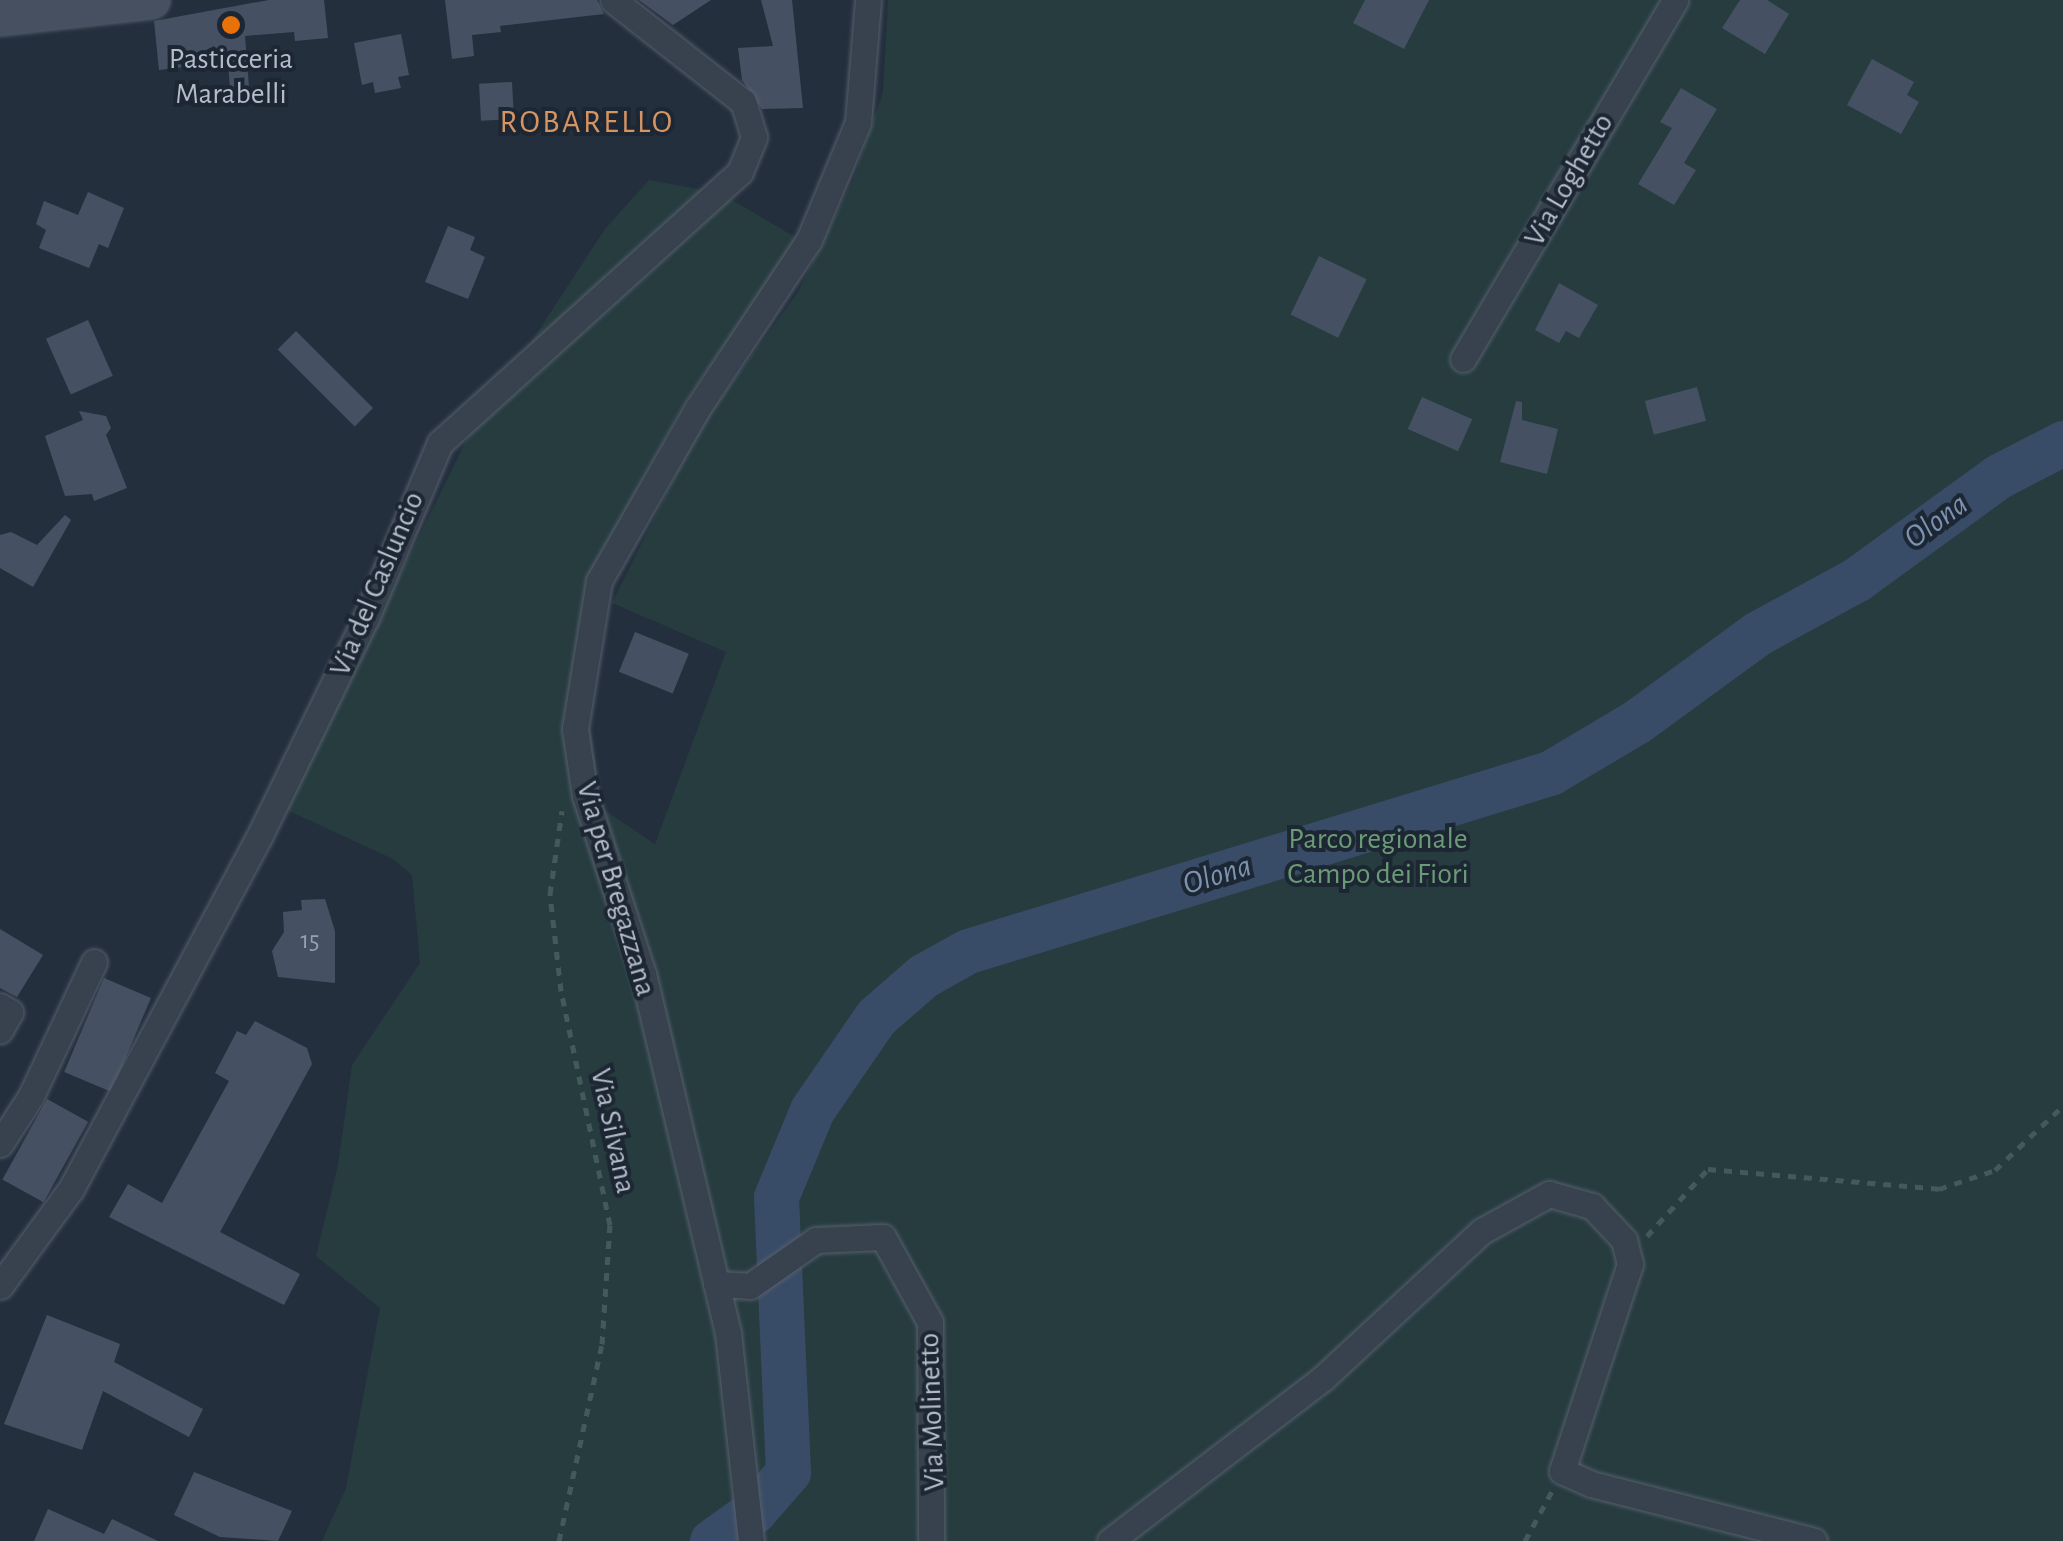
<!DOCTYPE html>
<html>
<head>
<meta charset="utf-8">
<style>
	body { margin:0 }
	#map { position:relative; width:2063px; height:1541px; overflow:hidden; background:#242f3e; font-family:"Alegreya Sans",sans-serif }
	div>[style] { position:absolute }
	[style*='--x'] { left:calc(var(--x)*1px); top:calc(var(--y)*1px); width:calc(var(--w)*1px); rotate:calc(var(--a)*1deg) }
	.green>* { inset:0; background:#263c3f }
	.river>* { height:45px; margin:-22.5px; padding:0 22.5px; transform-origin:22.5px; border-radius:22.5px; background:#394c67 }
	.building>* { inset:0; background:#455162; transform-origin:0 0 }
	.path>* { height:5px; margin-top:-2.5px; transform-origin:0; background:repeating-linear-gradient(90deg,#44595c 0 8px,transparent 0 16px) }
	.roads { filter:drop-shadow(0 0 2px #565f6c) drop-shadow(0 0 2px #565f6c) }
	.street>* { height:25px; margin:-12.5px; padding:0 12.5px; transform-origin:12.5px; border-radius:12.5px; background:#38414e }
	.secondary>* { height:35px; margin:-17.5px; padding:0 17.5px; transform-origin:17.5px; border-radius:17.5px; background:#465061 }
	.dots>* { width:28px; height:28px; translate:-50% -50%; box-sizing:border-box; border:5px solid #1d2633; border-radius:50% }
	span { translate:-50% -50%; white-space:nowrap; text-align:center; line-height:1.15; -webkit-text-stroke:8px #1d2633; paint-order:stroke }
	.number-label { font-size:25px; color:#98a1af }
	.number-label span { -webkit-text-stroke-width:0 }
	.poi-label { font-size:30px; color:#b4bcc9 }
	.street-label { font-size:30px; color:#b4bcc9 }
	.park-label { font-size:30px; color:#6b9a76 }
	.neighbourhood-label { font-size:32px; color:#d59563; letter-spacing:2.5px }
	.water-label { font-size:32px; color:#7c92b1; font-style:italic }
</style>
</head>
<body>
<div id="map">
	<div class="green">
		<div style="clip-path:polygon(888px 0,2063px 0,2063px 1541px,322px 1541px,346px 1488px,380px 1308px,316px 1256px,338px 1165px,352px 1065px,420px 963px,412px 875px,393px 859px,285px 809px,465px 443px,605px 229px,649px 180px,720px 193px,800px 240px,688px 397px,587px 580px,586px 700px,603px 809px,655px 844px,726px 652px,612px 603px,699px 428px,798px 292px,853px 180px,883px 92px)"></div>
	</div>
	<div class="river">
		<div style="--x:712;--y:1541;--w:52;--a:-35.5"></div>
		<div style="--x:754;--y:1511;--w:52;--a:-48.9"></div>
		<div style="--x:788;--y:1472;--w:275;--a:-92.5"></div>
		<div style="--x:776;--y:1197;--w:94;--a:-67.5"></div>
		<div style="--x:812;--y:1110;--w:113;--a:-55.5"></div>
		<div style="--x:876;--y:1017;--w:62;--a:-41.1"></div>
		<div style="--x:923;--y:976;--w:51;--a:-29.1"></div>
		<div style="--x:968;--y:951;--w:609;--a:-17.01"></div>
		<div style="--x:1550;--y:773;--w:100;--a:-30.7"></div>
		<div style="--x:1636;--y:722;--w:151;--a:-36.1"></div>
		<div style="--x:1758;--y:633;--w:113;--a:-28.6"></div>
		<div style="--x:1857;--y:579;--w:175;--a:-36"></div>
		<div style="--x:1999;--y:476;--w:72;--a:-27.3"></div>
	</div>
	<div class="building">
		<div style="clip-path:polygon(269px 0,324px 0,328px 38px,295px 41px,294px 32px,245px 36px,249px 87px,230px 89px,228px 62px,159px 70px,154px 21px)"></div>
		<div style="clip-path:polygon(445px 0,597px 0,604px 14px,500px 26px,501px 32px,472px 35px,474px 56px,452px 59px)"></div>
		<div style="clip-path:polygon(639px 0,711px 0,673px 25px)"></div>
		<div style="clip-path:polygon(761px 0,792px 0,803px 108px,762px 109px,742px 80px,738px 48px,773px 46px)"></div>
		<div style="clip-path:polygon(1365px 0,1429px 0,1404px 49px,1353px 23px)"></div>
		<div style="clip-path:polygon(1740px 0,1767px 0,1789px 14px,1765px 54px,1722px 28px)"></div>
		<div style="clip-path:polygon(401px 34px,409px 75px,398px 77px,401px 88px,375px 93px,373px 82px,362px 85px,354px 43px)"></div>
		<div style="clip-path:polygon(1872px 59px,1914px 82px,1907px 95px,1919px 102px,1901px 134px,1847px 105px)"></div>
		<div style="left:512px;top:82px;width:37px;height:33px;rotate:87deg"></div>
		<div style="clip-path:polygon(1681px 88px,1717px 109px,1684px 163px,1696px 170px,1674px 205px,1638px 184px,1672px 128px,1660px 122px)"></div>
		<div style="clip-path:polygon(88px 192px,124px 208px,108px 248px,99px 244px,89px 268px,39px 248px,46px 230px,36px 224px,44px 201px,78px 215px)"></div>
		<div style="clip-path:polygon(448px 226px,475px 237px,470px 250px,485px 257px,468px 299px,425px 282px)"></div>
		<div style="left:1319px;top:256px;width:53px;height:65px;rotate:26deg"></div>
		<div style="clip-path:polygon(1559px 283px,1598px 305px,1579px 338px,1566px 331px,1559px 343px,1535px 330px)"></div>
		<div style="left:88px;top:320px;width:61px;height:46px;rotate:66deg"></div>
		<div style="left:296px;top:331px;width:109px;height:26px;rotate:45deg"></div>
		<div style="left:1697px;top:387px;width:35px;height:54px;rotate:75deg"></div>
		<div style="left:1422px;top:397px;width:55px;height:35px;rotate:24deg"></div>
		<div style="clip-path:polygon(1516px 401px,1522px 402px,1522px 420px,1558px 429px,1547px 474px,1500px 462px)"></div>
		<div style="clip-path:polygon(79px 411px,106px 416px,111px 428px,106px 435px,127px 488px,94px 501px,92px 494px,65px 496px,45px 436px,83px 420px)"></div>
		<div style="clip-path:polygon(65px 515px,71px 520px,33px 587px,0 568px,0 535px,11px 532px,37px 545px)"></div>
		<div style="left:635px;top:632px;width:58px;height:43px;rotate:22deg"></div>
		<div style="clip-path:polygon(325px 899px,335px 931px,335px 983px,278px 977px,272px 951px,284px 932px,283px 912px,302px 910px,301px 900px)"></div>
		<div style="clip-path:polygon(0 929px,43px 955px,17px 997px,0 988px)"></div>
		<div style="left:104px;top:978px;width:51px;height:102px;rotate:23deg"></div>
		<div style="clip-path:polygon(255px 1021px,307px 1048px,312px 1064px,220px 1232px,300px 1274px,284px 1305px,109px 1217px,128px 1184px,162px 1203px,229px 1081px,215px 1073px,237px 1031px,246px 1035px)"></div>
		<div style="left:47px;top:1099px;width:47px;height:92px;rotate:29deg"></div>
		<div style="clip-path:polygon(47px 1315px,120px 1344px,114px 1362px,203px 1409px,189px 1437px,103px 1391px,82px 1450px,4px 1424px)"></div>
		<div style="clip-path:polygon(194px 1472px,292px 1511px,278px 1541px,220px 1537px,174px 1515px)"></div>
		<div style="clip-path:polygon(48px 1509px,104px 1534px,112px 1519px,158px 1541px,34px 1541px)"></div>
	</div>
	<div class="path">
		<div style="--x:1647;--y:1236;--w:91;--a:-47.7"></div>
		<div style="--x:1708;--y:1169;--w:232;--a:4.9"></div>
		<div style="--x:1939;--y:1189;--w:59;--a:-18.7"></div>
		<div style="--x:1995;--y:1170;--w:93;--a:-43.3"></div>
		<div style="--x:559;--y:1541;--w:202;--a:-77.7"></div>
		<div style="--x:602;--y:1344;--w:119;--a:-86.2"></div>
		<div style="--x:610;--y:1225;--w:239;--a:-101.8"></div>
		<div style="--x:561;--y:991;--w:98;--a:-96.5"></div>
		<div style="--x:550;--y:894;--w:84;--a:-81.8"></div>
		<div style="--x:1525;--y:1541;--w:57;--a:-61.6"></div>
	</div>
	<div class="roads">
		<div class="street">
			<div style="--x:1463;--y:359;--w:417;--a:-59.4"></div>
			<div style="--x:0;--y:1006;--w:12;--a:31"></div>
			<div style="--x:10;--y:1012;--w:21;--a:119"></div>
			<div style="--x:0;--y:1144;--w:57;--a:-57.1"></div>
			<div style="--x:31;--y:1096;--w:148;--a:-64.8"></div>
			<div style="--x:716;--y:1284;--w:34;--a:3"></div>
			<div style="--x:750;--y:1286;--w:80;--a:-34.9"></div>
			<div style="--x:816;--y:1240;--w:67;--a:-2.6"></div>
			<div style="--x:883;--y:1237;--w:97;--a:61.1"></div>
			<div style="--x:930;--y:1322;--w:219;--a:89.7"></div>
			<div style="--x:0;--y:1286;--w:120;--a:-53.8"></div>
			<div style="--x:71;--y:1189;--w:399;--a:-61.9"></div>
			<div style="--x:259;--y:837;--w:244;--a:-64"></div>
			<div style="--x:366;--y:618;--w:190;--a:-67.1"></div>
			<div style="--x:440;--y:443;--w:404;--a:-42.1"></div>
			<div style="--x:740;--y:172;--w:38;--a:-68"></div>
			<div style="--x:754;--y:137;--w:37;--a:-107"></div>
			<div style="--x:743;--y:102;--w:165;--a:-141.9"></div>
			<div style="--x:751;--y:1541;--w:209;--a:-96.3"></div>
			<div style="--x:728;--y:1333;--w:369;--a:-103.3"></div>
			<div style="--x:643;--y:974;--w:187;--a:-108"></div>
			<div style="--x:585;--y:796;--w:68;--a:-98.5"></div>
			<div style="--x:575;--y:729;--w:150;--a:-80.8"></div>
			<div style="--x:599;--y:581;--w:198;--a:-60.3"></div>
			<div style="--x:697;--y:409;--w:203;--a:-56.5"></div>
			<div style="--x:809;--y:240;--w:128;--a:-67.4"></div>
			<div style="--x:858;--y:122;--w:122;--a:-85.3"></div>
			<div style="--x:1110;--y:1541;--w:268;--a:-37.4"></div>
			<div style="--x:1323;--y:1378;--w:217;--a:-42.8"></div>
			<div style="--x:1482;--y:1231;--w:77;--a:-28.9"></div>
			<div style="--x:1549;--y:1194;--w:45;--a:15.6"></div>
			<div style="--x:1592;--y:1206;--w:47;--a:46.7"></div>
			<div style="--x:1624;--y:1240;--w:25;--a:76"></div>
			<div style="--x:1630;--y:1264;--w:218;--a:108.2"></div>
			<div style="--x:1562;--y:1471;--w:32;--a:24"></div>
			<div style="--x:1591;--y:1484;--w:230;--a:14.3"></div>
		</div>
		<div class="secondary">
			<div style="--x:0;--y:17;--w:152;--a:-6.4"></div>
		</div>
	</div>
	<div class="dots">
		<div style="left:231px;top:25px;background:#e8710a"></div>
	</div>
	<div class="number-label">
		<span style="left:310px;top:941px">15</span>
	</div>
	<div class="poi-label">
		<span style="left:231px;top:76px">Pasticceria<br>Marabelli</span>
	</div>
	<div class="street-label">
		<span style="left:1569px;top:180px;rotate:-60deg">Via Loghetto</span>
		<span style="left:377px;top:584px;rotate:-67deg">Via del Casluncio</span>
		<span style="left:616px;top:889px;rotate:74deg">Via per Bregazzana</span>
		<span style="left:613px;top:1131px;rotate:78deg">Via Silvana</span>
		<span style="left:932px;top:1412px;rotate:-92deg">Via Molinetto</span>
	</div>
	<div class="park-label">
		<span style="left:1378px;top:856px">Parco regionale<br>Campo dei Fiori</span>
	</div>
	<div class="neighbourhood-label">
		<span style="left:587px;top:122px">ROBARELLO</span>
	</div>
	<div class="water-label">
		<span style="left:1936px;top:521px;rotate:-36deg">Olona</span>
		<span style="left:1217px;top:875px;rotate:-17deg">Olona</span>
	</div>
</div>
</body>
</html>
